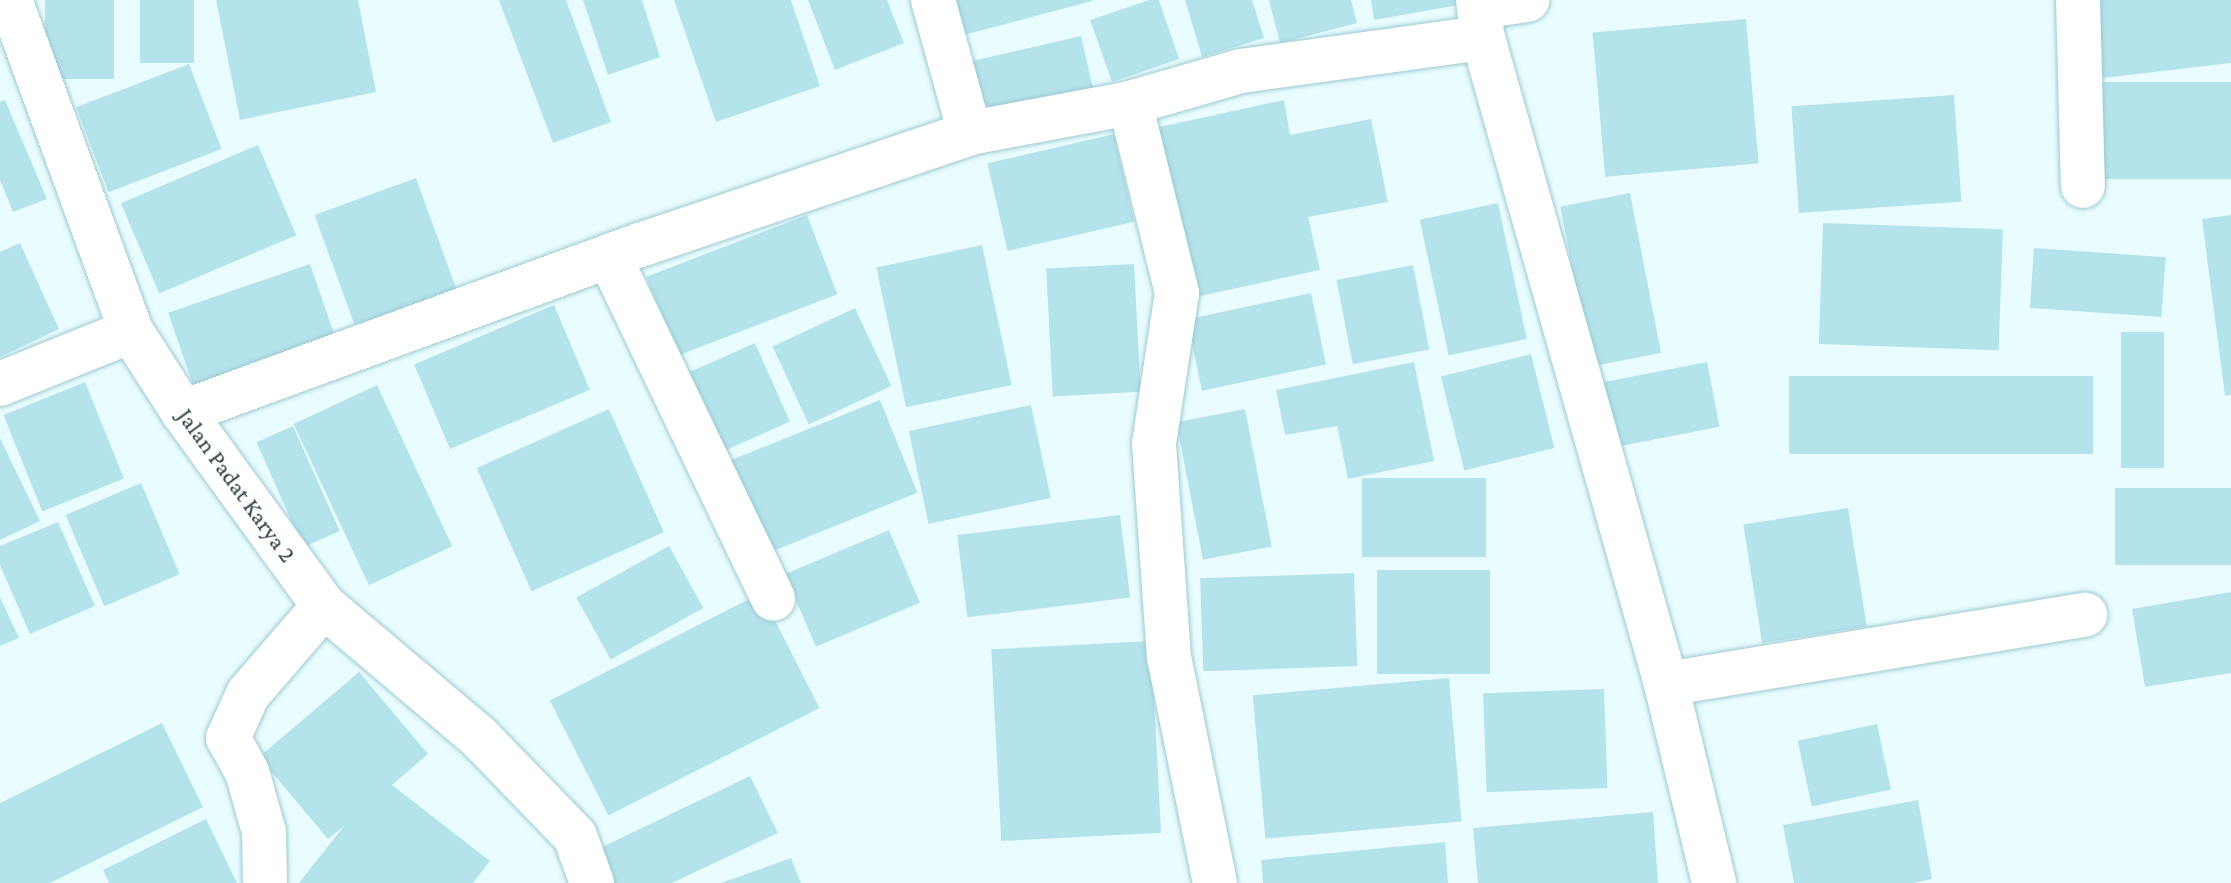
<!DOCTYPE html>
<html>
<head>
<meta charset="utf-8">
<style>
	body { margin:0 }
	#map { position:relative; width:2231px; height:883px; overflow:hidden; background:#e9fcff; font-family:"Crimson Pro",serif }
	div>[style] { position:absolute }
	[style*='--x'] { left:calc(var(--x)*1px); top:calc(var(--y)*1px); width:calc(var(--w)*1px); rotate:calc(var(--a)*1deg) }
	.building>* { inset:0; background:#b5e3ec; transform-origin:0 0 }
	.roads { filter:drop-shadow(0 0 2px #9cc9d2) drop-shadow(0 0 2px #9cc9d2) }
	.minor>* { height:44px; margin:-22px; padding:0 22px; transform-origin:22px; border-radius:22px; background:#fff }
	span { translate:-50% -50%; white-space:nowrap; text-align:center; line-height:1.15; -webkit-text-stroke:7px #fff; paint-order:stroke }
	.street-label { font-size:24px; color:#2c3f42 }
</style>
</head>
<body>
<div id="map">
	<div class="building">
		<div style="left:45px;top:0;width:69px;height:79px"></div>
		<div style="left:140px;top:0;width:54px;height:63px"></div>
		<div style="clip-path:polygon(216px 0,358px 0,376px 92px,240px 120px)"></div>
		<div style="clip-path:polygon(499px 0,566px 0,611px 122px,553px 143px)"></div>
		<div style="clip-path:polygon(583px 0,642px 0,660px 57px,608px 75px)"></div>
		<div style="clip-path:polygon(674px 0,791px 0,820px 86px,716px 122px)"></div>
		<div style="clip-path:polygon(808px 0,887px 0,904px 43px,835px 70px)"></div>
		<div style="clip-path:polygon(955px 0,1092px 0,1092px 1px,964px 35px)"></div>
		<div style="clip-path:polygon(1149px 0,1159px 0,1179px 59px,1112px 82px,1090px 20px)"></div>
		<div style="clip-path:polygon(1185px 0,1252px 0,1264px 38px,1202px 57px)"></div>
		<div style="clip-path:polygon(1269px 0,1351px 0,1357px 23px,1280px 43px)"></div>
		<div style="clip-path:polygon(1371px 0,1458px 0,1459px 5px,1374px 20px)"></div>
		<div style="clip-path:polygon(2093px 0,2231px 0,2231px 63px,2103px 78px)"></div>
		<div style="left:1746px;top:19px;width:145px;height:154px;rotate:85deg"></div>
		<div style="left:1081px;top:36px;width:57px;height:115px;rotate:77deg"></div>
		<div style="left:189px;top:64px;width:91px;height:121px;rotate:69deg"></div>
		<div style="left:2231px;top:82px;width:97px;height:135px;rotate:90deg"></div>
		<div style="left:1954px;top:95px;width:107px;height:163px;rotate:86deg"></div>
		<div style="clip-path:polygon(5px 100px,47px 199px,13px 212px,0 180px,0 102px)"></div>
		<div style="clip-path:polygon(1284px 100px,1290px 135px,1371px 119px,1388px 202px,1308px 217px,1320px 270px,1191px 298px,1155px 128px)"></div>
		<div style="left:1114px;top:134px;width:90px;height:130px;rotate:77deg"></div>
		<div style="left:258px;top:145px;width:98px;height:149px;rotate:67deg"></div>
		<div style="left:416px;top:178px;width:135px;height:108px;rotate:70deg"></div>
		<div style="left:1630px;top:193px;width:163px;height:71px;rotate:79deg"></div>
		<div style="left:1498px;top:203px;width:139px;height:80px;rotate:78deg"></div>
		<div style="left:807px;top:215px;width:85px;height:172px;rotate:69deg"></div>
		<div style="clip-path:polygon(2231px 215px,2231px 395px,2225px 396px,2202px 219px)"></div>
		<div style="left:1823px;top:223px;width:180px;height:121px;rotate:2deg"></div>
		<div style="clip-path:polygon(20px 243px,59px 329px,0 357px,0 252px)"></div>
		<div style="left:982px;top:245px;width:143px;height:108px;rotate:78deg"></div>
		<div style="left:2034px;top:248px;width:132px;height:60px;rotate:4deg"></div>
		<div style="left:310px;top:264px;width:91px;height:150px;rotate:71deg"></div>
		<div style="left:1134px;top:264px;width:128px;height:88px;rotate:87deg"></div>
		<div style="left:1413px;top:265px;width:86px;height:78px;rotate:79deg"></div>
		<div style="left:1311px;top:293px;width:73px;height:127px;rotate:78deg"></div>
		<div style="left:554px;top:305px;width:92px;height:152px;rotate:67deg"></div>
		<div style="left:855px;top:308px;width:86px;height:91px;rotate:65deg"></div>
		<div style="left:2121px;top:332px;width:43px;height:136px"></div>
		<div style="left:755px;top:343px;width:86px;height:80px;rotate:66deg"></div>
		<div style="left:1531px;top:354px;width:97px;height:93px;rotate:76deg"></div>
		<div style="clip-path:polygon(1414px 362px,1434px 461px,1348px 479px,1337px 426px,1285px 435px,1276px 390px)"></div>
		<div style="left:1707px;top:362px;width:66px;height:107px;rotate:79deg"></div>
		<div style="left:1789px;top:376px;width:304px;height:78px"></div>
		<div style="left:85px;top:382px;width:104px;height:88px;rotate:68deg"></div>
		<div style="left:377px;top:385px;width:178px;height:92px;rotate:65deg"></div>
		<div style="left:880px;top:400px;width:100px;height:167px;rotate:68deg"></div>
		<div style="left:1031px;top:405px;width:95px;height:125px;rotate:78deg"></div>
		<div style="left:609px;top:409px;width:135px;height:145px;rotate:66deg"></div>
		<div style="left:1245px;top:409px;width:140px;height:70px;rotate:79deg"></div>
		<div style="left:293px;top:426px;width:115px;height:40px;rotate:66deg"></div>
		<div style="clip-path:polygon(0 438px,40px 521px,0 540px)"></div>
		<div style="left:1362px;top:478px;width:124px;height:79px"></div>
		<div style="left:141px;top:483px;width:99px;height:82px;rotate:67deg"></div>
		<div style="left:2231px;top:488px;width:77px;height:116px;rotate:90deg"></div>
		<div style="left:1848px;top:508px;width:120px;height:106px;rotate:81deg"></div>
		<div style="left:1120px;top:515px;width:83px;height:164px;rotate:83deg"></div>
		<div style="clip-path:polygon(58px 522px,95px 606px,30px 634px,0 565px,0 546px)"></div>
		<div style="left:889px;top:530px;width:79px;height:113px;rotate:67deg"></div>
		<div style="left:669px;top:546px;width:71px;height:106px;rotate:61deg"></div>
		<div style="left:1377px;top:570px;width:113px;height:104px"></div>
		<div style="left:1354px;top:573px;width:93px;height:154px;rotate:88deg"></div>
		<div style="clip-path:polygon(2231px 592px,2231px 673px,2145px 687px,2132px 609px)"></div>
		<div style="left:761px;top:593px;width:129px;height:237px;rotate:63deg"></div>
		<div style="clip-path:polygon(0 597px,19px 638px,0 646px)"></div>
		<div style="left:1151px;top:641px;width:192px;height:160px;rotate:87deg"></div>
		<div style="clip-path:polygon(359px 672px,428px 754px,392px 785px,490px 861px,473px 883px,299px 883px,344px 826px,328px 839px,259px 757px)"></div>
		<div style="left:1449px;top:678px;width:144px;height:197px;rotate:85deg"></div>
		<div style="left:1604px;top:689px;width:99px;height:121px;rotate:88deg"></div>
		<div style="clip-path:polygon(162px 723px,203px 807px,50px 883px,0 883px,0 803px)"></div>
		<div style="left:1877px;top:724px;width:67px;height:81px;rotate:78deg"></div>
		<div style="clip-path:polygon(750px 776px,778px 833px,672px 883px,614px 883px,598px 849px)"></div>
		<div style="clip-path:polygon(1918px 800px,1932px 879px,1913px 883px,1794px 883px,1783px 825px)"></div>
		<div style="clip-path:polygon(1653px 812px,1658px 883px,1478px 883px,1473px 828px)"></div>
		<div style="clip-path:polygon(206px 819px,237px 883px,109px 883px,103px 870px)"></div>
		<div style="clip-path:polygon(1445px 842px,1448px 883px,1263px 883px,1261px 860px)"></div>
		<div style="clip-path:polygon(791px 858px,801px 883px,721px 883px)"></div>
	</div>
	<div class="roads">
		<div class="minor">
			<div style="--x:10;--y:0;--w:352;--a:69.9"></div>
			<div style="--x:131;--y:331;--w:96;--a:57.3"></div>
			<div style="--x:183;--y:412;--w:240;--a:54"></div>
			<div style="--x:324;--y:606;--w:202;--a:40.2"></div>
			<div style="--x:478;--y:736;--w:139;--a:45.9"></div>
			<div style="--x:575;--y:836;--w:50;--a:70.1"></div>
			<div style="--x:933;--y:0;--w:138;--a:74.5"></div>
			<div style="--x:1478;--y:0;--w:38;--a:83"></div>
			<div style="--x:1483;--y:38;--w:671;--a:74.18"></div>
			<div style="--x:1666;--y:684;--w:205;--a:76.4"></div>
			<div style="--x:2078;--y:0;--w:186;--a:88.5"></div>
			<div style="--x:1479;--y:7;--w:49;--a:-8.3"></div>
			<div style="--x:1130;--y:103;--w:196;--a:76.1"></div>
			<div style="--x:1177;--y:293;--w:153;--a:98.7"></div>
			<div style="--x:1154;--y:444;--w:214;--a:86"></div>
			<div style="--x:1169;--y:657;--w:231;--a:78.5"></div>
			<div style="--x:609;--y:256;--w:380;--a:64.4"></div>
			<div style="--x:0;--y:384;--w:141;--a:-22"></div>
			<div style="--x:183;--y:412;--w:490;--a:-20.1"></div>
			<div style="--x:643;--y:244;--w:345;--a:-18.7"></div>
			<div style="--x:970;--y:133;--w:163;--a:-10.6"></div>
			<div style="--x:1130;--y:103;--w:116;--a:-16.1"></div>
			<div style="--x:1241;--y:71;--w:244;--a:-7.8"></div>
			<div style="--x:1666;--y:684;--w:425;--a:-9.4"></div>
			<div style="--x:265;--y:883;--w:51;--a:-91.1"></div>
			<div style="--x:264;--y:832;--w:62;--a:-105.8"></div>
			<div style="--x:247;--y:772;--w:39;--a:-119"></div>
			<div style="--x:228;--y:738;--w:48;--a:-65.6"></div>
			<div style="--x:248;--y:694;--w:116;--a:-49.2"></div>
		</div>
	</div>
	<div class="street-label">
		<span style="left:237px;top:485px;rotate:54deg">Jalan Padat Karya 2</span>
	</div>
</div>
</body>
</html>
